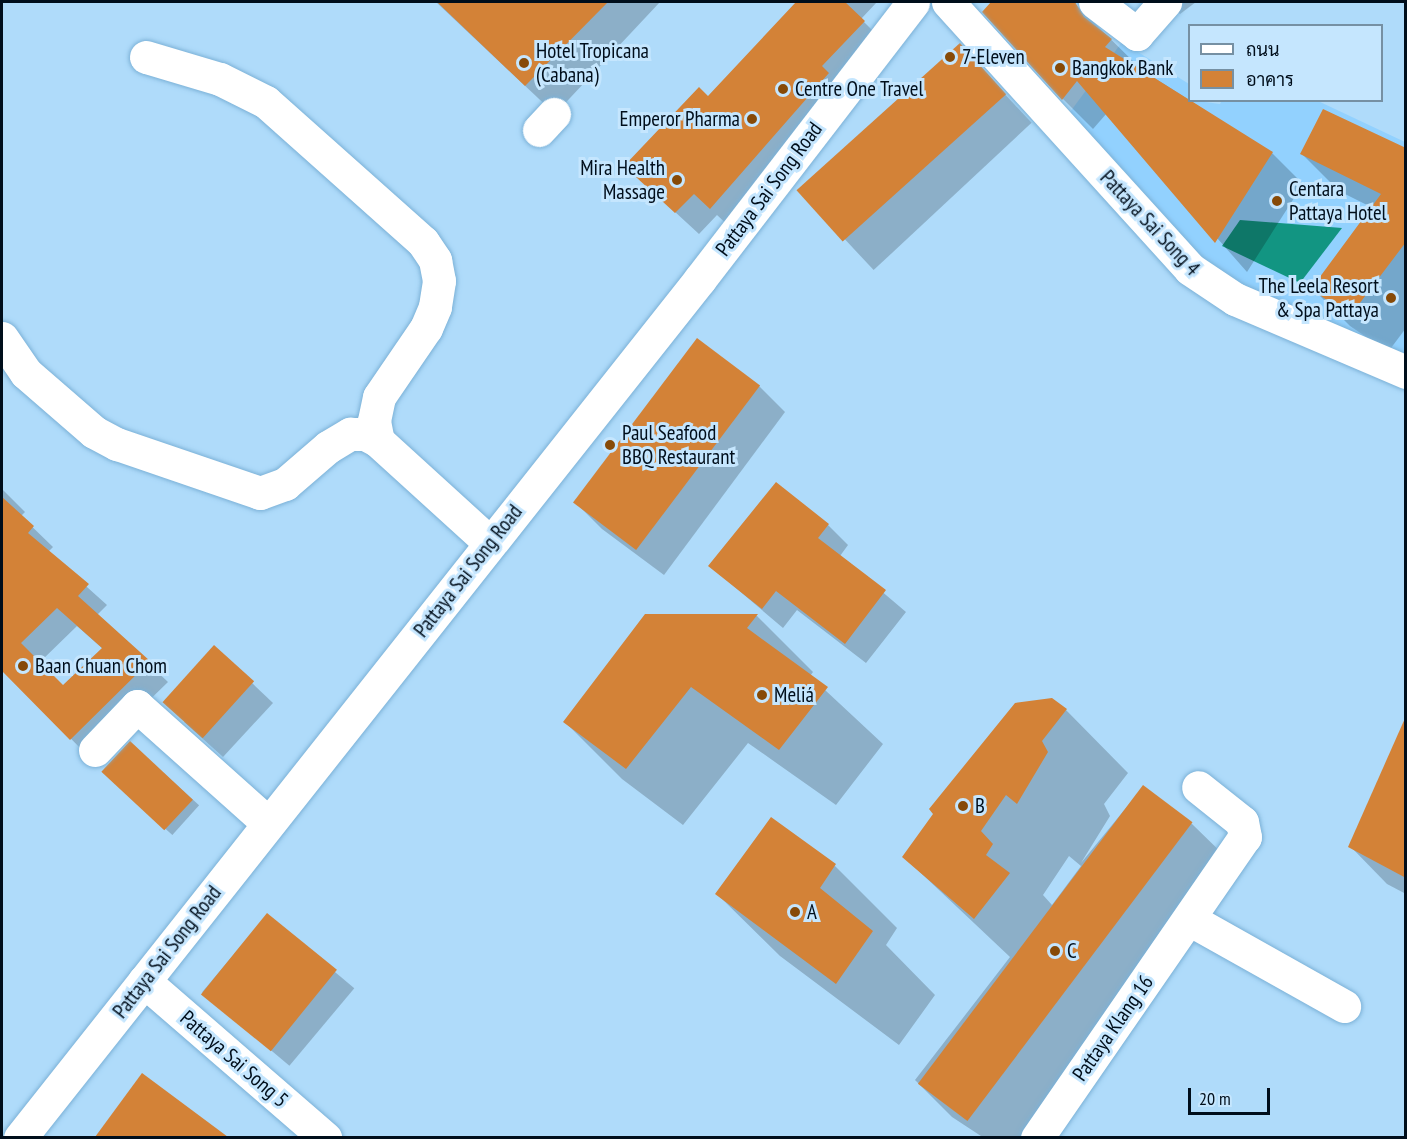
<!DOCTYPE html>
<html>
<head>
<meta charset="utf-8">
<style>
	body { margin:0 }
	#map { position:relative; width:1407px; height:1139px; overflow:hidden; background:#afdbfa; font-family:"PT Sans Narrow",Sarabun,sans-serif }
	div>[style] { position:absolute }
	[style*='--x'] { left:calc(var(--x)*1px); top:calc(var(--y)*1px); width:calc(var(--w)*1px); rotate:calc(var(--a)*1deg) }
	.built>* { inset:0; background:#92d1fe }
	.water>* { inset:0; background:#129582 }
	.shadow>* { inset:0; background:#0003; transform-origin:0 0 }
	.building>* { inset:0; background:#d38237; transform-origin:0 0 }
	.roads { filter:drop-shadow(0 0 2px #7bb1d7) drop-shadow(0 0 2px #7bb1d7) }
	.minor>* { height:33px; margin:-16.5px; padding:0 16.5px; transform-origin:16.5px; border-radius:16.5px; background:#fff }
	.major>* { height:33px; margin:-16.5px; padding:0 16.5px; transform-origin:16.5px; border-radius:16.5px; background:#fff }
	.dots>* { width:16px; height:16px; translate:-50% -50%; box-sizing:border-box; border:3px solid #c5e6fe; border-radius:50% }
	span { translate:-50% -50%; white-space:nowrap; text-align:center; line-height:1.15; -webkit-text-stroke:6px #c5e6fe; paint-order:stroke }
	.poi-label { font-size:21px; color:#000e1b }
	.left { translate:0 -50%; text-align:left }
	.right { translate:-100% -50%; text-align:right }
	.street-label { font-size:21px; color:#000e1b }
	.frame { position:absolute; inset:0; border:3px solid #000e1b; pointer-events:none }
	.legend { position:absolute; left:1188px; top:24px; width:195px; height:78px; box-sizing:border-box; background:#c5e6fe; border:2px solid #7690a3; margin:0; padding:8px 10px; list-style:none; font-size:18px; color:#000e1b }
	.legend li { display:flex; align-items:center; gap:12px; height:30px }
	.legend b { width:30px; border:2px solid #7690a3 }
	.scale { position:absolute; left:1188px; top:1088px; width:82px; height:27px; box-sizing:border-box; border:3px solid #000e1b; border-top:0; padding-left:8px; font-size:18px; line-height:21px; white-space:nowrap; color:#000e1b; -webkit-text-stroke:4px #c5e6fe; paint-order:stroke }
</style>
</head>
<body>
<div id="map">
	<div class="built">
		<div style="clip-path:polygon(1122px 42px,1189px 84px,1190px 100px,1220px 104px,1222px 100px,1318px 101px,1405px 142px,1405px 362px,1224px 286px,1070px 112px)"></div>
	</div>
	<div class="water">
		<div style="clip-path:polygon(1240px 220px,1342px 228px,1300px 283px,1222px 246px)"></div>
	</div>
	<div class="shadow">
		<div style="clip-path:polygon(436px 2px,660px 2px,555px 114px)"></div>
		<div style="clip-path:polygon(797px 2px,877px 2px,861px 19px,886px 44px,733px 230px,717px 215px,699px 234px,649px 188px,708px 98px)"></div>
		<div style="clip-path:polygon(993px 2px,1073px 2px,1142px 70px,1272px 153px,1303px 184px,1247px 272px,1107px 113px,1093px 129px,1063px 99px,984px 12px)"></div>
		<div style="clip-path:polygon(1164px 2px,1196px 2px,1180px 14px)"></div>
		<div style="left:960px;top:46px;width:105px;height:216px;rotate:47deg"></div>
		<div style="clip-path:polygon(1406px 150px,1406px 328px,1388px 352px,1350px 326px,1313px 289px,1373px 208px,1339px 191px,1302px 154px)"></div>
		<div style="clip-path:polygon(759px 386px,785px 412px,664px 575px,602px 529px,575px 502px)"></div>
		<div style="clip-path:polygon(evenodd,2px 489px,25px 512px,21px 516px,53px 547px,48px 552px,107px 605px,97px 615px,168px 682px,90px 758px,2px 669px,2px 585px,16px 570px,2px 554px,2px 489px,77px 626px,103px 649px,63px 687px,39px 663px,77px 626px)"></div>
		<div style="clip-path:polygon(828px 525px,848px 545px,840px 556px,906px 612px,866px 663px,797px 610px,783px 628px,710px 566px)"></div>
		<div style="clip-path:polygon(645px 615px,757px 616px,813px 672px,810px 676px,883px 744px,836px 805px,748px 743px,683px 825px,622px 779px,565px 722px)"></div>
		<div style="clip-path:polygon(214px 647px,273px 703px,223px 757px,184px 722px)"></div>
		<div style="clip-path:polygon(evenodd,1066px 710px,1128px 773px,1104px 804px,1110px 816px,1081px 863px,1143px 787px,1192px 824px,1230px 861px,1020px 1138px,984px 1138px,952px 1117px,915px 1080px,1010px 957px,904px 857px,1066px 710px,1069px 856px,1081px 866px,1052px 905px,1043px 895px,1069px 856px)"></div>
		<div style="left:130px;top:743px;width:93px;height:40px;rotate:42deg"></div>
		<div style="clip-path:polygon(1406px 749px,1406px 894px,1387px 884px,1350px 846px)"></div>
		<div style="clip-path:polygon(835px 866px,897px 928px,886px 945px,935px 995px,899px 1045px,780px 956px,717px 894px)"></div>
		<div style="left:267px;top:915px;width:114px;height:101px;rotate:40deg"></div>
		<div style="clip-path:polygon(143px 1075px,225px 1138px,95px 1138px)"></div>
	</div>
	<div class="building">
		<div style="clip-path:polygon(437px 2px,608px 2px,525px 86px)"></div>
		<div style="clip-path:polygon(796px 2px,845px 2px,865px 21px,822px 66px,829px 73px,710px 209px,694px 194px,675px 213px,624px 166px,699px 87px,708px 96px)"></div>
		<div style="clip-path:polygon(991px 2px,1075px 2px,1084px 17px,1112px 39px,1105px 47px,1273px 152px,1215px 243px,1077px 81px,1062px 100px,982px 12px)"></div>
		<div style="left:960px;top:43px;width:69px;height:220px;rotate:48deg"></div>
		<div style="clip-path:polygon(1323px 109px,1406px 148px,1406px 242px,1350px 316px,1311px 289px,1381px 194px,1300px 154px)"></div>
		<div style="left:697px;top:338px;width:79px;height:206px;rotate:37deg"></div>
		<div style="clip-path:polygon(776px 482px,829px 524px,818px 538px,886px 590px,845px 644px,776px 591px,762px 609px,708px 566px)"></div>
		<div style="clip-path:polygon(evenodd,2px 497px,34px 526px,28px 533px,89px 584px,78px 596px,150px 661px,70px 740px,2px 671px,2px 497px,57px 608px,102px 648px,63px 685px,21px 643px,57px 608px)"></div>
		<div style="clip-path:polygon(645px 614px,758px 614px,747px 628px,828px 687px,779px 750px,691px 687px,626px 769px,563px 722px)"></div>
		<div style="left:214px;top:645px;width:54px;height:77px;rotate:42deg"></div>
		<div style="clip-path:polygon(1052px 698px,1067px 709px,1042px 741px,1048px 752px,1017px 804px,1006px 795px,981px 831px,993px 844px,986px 855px,1010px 873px,974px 919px,902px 857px,933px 814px,929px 809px,1015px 703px)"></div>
		<div style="clip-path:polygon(1406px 716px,1406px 878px,1348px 847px)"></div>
		<div style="left:130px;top:741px;width:86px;height:42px;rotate:43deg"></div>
		<div style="left:1143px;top:785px;width:62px;height:374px;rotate:37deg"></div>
		<div style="clip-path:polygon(771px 817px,836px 864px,820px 888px,873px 931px,836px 984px,715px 894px)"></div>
		<div style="left:267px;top:913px;width:90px;height:105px;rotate:39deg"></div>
		<div style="clip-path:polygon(142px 1073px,228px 1137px,95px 1137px)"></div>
	</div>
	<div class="roads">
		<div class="minor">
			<div style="--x:948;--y:2;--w:360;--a:47.8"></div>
			<div style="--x:1190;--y:269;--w:54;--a:33.7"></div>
			<div style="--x:1235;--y:299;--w:186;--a:23.1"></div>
			<div style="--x:1095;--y:2;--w:53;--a:37.3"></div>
			<div style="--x:1137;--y:34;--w:43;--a:-48.8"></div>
			<div style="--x:146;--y:57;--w:77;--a:16.6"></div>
			<div style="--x:220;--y:79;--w:51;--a:26.6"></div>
			<div style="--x:266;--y:102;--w:210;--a:41.7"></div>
			<div style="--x:423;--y:242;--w:22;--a:56"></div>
			<div style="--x:435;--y:260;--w:21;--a:79"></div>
			<div style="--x:439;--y:281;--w:26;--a:99"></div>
			<div style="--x:435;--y:307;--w:23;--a:113"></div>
			<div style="--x:426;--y:328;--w:83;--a:124.3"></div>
			<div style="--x:379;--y:397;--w:25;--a:102"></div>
			<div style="--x:374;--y:421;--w:20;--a:79"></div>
			<div style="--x:539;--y:130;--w:22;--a:-47"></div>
			<div style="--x:2;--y:338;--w:42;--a:55.6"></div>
			<div style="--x:26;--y:373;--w:90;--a:40.9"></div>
			<div style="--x:94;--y:432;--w:26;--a:28"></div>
			<div style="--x:117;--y:444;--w:151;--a:18.9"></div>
			<div style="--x:260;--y:493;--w:27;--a:-20"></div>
			<div style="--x:285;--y:484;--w:57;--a:-40.7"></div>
			<div style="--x:328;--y:447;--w:26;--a:-31"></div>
			<div style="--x:350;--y:434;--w:15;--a:0"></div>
			<div style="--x:365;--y:434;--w:15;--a:28"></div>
			<div style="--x:378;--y:441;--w:151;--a:42.3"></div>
			<div style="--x:95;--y:750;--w:61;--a:-46.3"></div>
			<div style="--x:137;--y:706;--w:176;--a:41.8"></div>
			<div style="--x:1189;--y:919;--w:178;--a:29.3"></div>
			<div style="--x:144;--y:981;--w:240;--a:40.9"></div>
			<div style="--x:1037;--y:1138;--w:366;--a:-55.4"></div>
			<div style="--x:1245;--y:837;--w:15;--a:-101"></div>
			<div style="--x:1242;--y:822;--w:56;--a:-141.5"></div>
		</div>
		<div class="major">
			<div style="--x:20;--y:1138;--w:1096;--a:-51.63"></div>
			<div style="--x:700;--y:279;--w:349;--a:-52.4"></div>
		</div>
	</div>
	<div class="dots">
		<div style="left:950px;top:57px;background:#874a07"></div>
		<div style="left:524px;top:63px;background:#874a07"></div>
		<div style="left:1060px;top:68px;background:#874a07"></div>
		<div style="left:783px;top:89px;background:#874a07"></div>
		<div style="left:752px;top:119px;background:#874a07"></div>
		<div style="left:677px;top:180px;background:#874a07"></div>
		<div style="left:1277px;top:201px;background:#874a07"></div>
		<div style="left:1391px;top:298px;background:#874a07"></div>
		<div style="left:610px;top:445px;background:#874a07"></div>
		<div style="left:23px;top:666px;background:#874a07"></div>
		<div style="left:762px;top:695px;background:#874a07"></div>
		<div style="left:963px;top:806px;background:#874a07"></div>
		<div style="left:795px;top:912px;background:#874a07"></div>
		<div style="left:1055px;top:951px;background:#874a07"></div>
	</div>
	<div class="poi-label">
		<span class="left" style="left:536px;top:63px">Hotel Tropicana<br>(Cabana)</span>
		<span class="left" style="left:962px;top:57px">7-Eleven</span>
		<span class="left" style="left:1072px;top:68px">Bangkok Bank</span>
		<span class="left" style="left:795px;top:89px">Centre One Travel</span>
		<span class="right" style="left:740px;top:119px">Emperor Pharma</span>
		<span class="right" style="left:665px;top:180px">Mira Health<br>Massage</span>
		<span class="left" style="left:1289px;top:201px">Centara<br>Pattaya Hotel</span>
		<span class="right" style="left:1379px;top:298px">The Leela Resort<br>&amp; Spa Pattaya</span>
		<span class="left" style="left:622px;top:445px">Paul Seafood<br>BBQ Restaurant</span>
		<span class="left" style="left:35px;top:666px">Baan Chuan Chom</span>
		<span class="left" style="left:774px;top:695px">Meliá</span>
		<span class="left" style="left:975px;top:806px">B</span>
		<span class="left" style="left:807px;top:912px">A</span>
		<span class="left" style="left:1067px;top:951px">C</span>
	</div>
	<div class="street-label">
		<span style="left:769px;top:189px;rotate:-53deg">Pattaya Sai Song Road</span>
		<span style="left:1150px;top:223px;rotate:47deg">Pattaya Sai Song 4</span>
		<span style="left:468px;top:571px;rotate:-52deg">Pattaya Sai Song Road</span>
		<span style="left:167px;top:952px;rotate:-52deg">Pattaya Sai Song Road</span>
		<span style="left:1113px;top:1028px;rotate:-55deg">Pattaya Klang 16</span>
		<span style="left:234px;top:1059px;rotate:41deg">Pattaya Sai Song 5</span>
	</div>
	<div class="frame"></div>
	<ul class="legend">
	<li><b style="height:8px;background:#fff"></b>ถนน</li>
	<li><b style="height:16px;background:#d38237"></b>อาคาร</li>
	</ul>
	<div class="scale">20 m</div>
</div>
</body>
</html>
